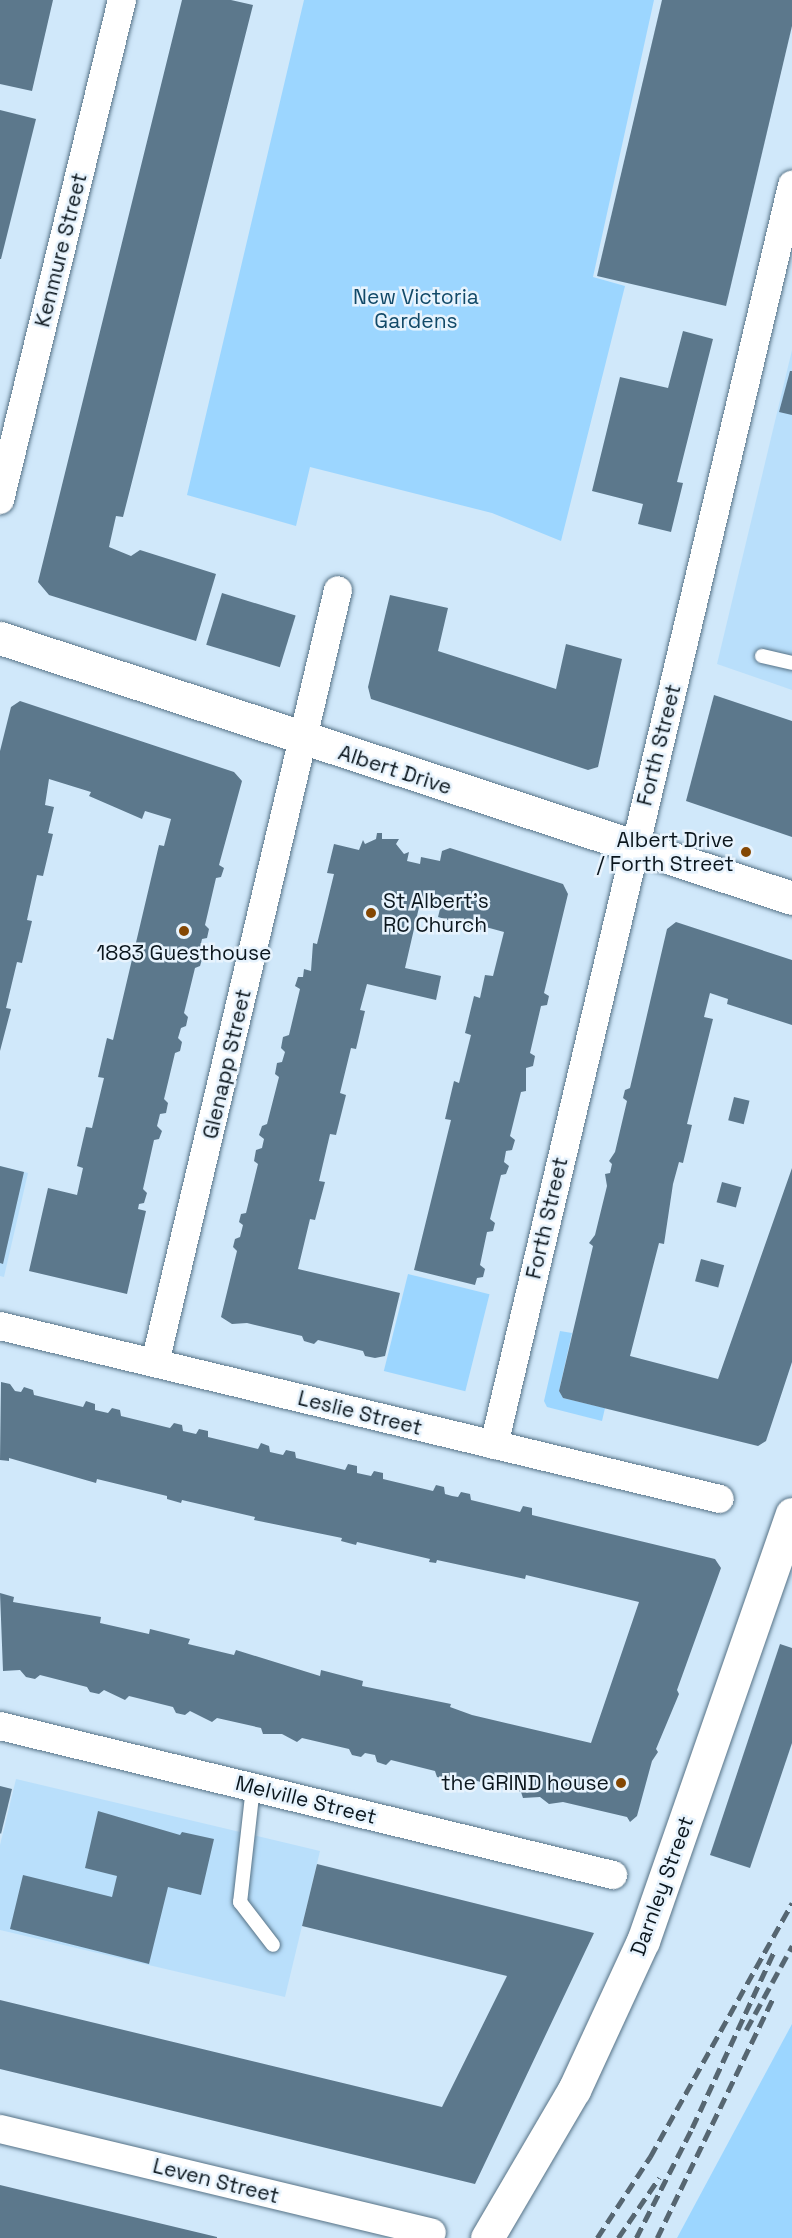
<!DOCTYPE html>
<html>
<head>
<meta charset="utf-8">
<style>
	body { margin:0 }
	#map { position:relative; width:792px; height:2238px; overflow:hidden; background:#d0e8fa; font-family:"Space Grotesk",sans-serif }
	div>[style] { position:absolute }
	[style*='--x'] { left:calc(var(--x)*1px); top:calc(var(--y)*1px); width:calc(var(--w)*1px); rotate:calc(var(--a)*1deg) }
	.built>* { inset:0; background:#b9dffb }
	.green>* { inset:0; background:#9cd6ff; transform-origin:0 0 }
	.building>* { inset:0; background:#5c788c; transform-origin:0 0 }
	.roads { filter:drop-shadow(0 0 2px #567286) drop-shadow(0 0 2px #567286) }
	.lane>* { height:14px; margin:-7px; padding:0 7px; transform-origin:7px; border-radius:7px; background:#fff }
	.street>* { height:28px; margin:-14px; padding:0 14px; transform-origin:14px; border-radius:14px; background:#fff }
	.secondary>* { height:33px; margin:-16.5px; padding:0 16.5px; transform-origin:16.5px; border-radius:16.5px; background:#fff }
	.rail>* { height:4.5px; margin-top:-2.25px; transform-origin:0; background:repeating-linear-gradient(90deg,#566671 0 12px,transparent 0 18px) }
	.dots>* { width:16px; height:16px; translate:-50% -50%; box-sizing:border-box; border:3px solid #e7f3fd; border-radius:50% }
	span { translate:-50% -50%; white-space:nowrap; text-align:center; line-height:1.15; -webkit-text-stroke:5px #e7f3fd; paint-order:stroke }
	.street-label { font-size:21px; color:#0b161d }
	.park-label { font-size:21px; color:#124a69 }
	.poi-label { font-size:21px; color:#0b161d }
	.right { translate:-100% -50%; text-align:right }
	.left { translate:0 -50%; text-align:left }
</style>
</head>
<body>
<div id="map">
	<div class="built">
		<div style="clip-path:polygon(792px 350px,792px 690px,717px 664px)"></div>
		<div style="clip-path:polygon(0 1166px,28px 1173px,4px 1277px,0 1276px)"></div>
		<div style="clip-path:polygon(16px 1779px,320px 1851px,285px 1997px,0 1930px,0 1845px)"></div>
	</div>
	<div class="green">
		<div style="clip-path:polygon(304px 0,654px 0,593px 277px,625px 286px,561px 541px,492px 513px,310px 467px,296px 526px,187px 495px)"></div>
		<div style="left:408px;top:1274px;width:84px;height:100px;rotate:14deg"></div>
		<div style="clip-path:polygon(560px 1331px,572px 1333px,559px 1391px,563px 1398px,605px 1408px,602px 1421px,547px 1407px,544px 1401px)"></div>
		<div style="clip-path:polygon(792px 2024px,792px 2238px,677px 2238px)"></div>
	</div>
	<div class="building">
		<div style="clip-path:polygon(0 0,53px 0,32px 91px,0 84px)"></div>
		<div style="clip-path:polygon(182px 0,231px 0,253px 5px,123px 517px,116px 516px,109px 547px,131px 556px,140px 550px,216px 574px,196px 641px,49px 595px,38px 582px)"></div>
		<div style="clip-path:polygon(662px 0,792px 0,792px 26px,726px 306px,597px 276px)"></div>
		<div style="clip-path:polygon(0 110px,36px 119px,1px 259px,0 259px)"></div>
		<div style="clip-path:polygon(683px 331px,713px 339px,677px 482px,683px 483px,671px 532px,638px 524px,643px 504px,592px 491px,620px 377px,668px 388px)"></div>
		<div style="clip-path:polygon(790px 371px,792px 371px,792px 415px,779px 412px)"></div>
		<div style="left:222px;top:593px;width:77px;height:54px;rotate:17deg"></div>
		<div style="clip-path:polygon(390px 595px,448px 608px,438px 651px,556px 689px,566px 644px,622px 659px,598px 767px,588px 770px,371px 699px,368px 687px)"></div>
		<div style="clip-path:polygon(714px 695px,792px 721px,792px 837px,686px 801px)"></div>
		<div style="clip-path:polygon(20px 701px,234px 772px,242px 781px,219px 865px,224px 868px,221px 877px,216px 878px,205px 925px,209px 929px,207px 938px,202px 939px,199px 952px,203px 956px,200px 966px,195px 968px,184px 1013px,188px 1017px,186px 1026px,181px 1028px,178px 1038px,182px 1042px,180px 1051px,175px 1053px,164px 1099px,168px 1103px,166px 1113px,160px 1114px,157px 1126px,162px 1131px,159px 1139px,154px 1140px,143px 1189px,147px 1193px,144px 1203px,139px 1204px,138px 1209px,146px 1211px,127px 1294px,29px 1271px,48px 1188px,77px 1195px,83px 1168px,77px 1166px,86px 1127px,92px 1128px,104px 1078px,98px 1077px,107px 1038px,113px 1040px,159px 845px,164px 846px,171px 819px,145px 811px,142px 819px,89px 796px,91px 792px,49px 779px,45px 805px,54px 807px,48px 833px,53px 834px,43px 876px,37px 875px,27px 920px,32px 921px,22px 963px,17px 962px,6px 1008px,11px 1009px,0 1051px,0 751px,11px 707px)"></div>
		<div style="clip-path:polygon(377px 833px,382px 833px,382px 839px,399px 839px,396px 844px,404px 854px,409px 852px,407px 861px,420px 864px,421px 857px,440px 861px,442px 851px,450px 848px,563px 884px,568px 894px,544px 993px,549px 996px,547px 1005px,541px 1006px,530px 1053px,535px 1056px,533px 1066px,526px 1068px,526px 1091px,521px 1092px,510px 1136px,515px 1140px,512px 1150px,506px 1151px,504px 1162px,509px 1166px,506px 1174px,501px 1175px,490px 1219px,495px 1223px,493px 1231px,487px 1232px,480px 1265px,485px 1269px,483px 1277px,477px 1278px,475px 1285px,414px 1270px,451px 1120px,445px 1119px,454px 1081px,459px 1083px,471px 1035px,465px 1033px,474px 996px,480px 998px,485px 975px,493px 976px,504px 932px,482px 926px,481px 930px,438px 917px,440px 909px,420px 903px,405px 968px,441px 976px,436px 1000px,367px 984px,360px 1010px,365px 1011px,356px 1049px,351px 1048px,340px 1093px,346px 1095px,336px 1135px,330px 1134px,319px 1181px,325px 1182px,315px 1220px,310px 1219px,298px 1269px,400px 1293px,385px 1356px,375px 1358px,365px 1356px,363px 1351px,318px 1340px,314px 1344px,304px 1341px,302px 1336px,247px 1323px,232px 1324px,221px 1317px,237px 1251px,233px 1247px,235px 1239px,240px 1237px,243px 1225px,239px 1222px,241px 1214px,246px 1213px,258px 1164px,254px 1161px,256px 1150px,262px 1148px,264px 1139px,259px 1135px,262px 1126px,267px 1124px,279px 1077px,275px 1074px,277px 1063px,282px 1062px,285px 1052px,281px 1048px,283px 1037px,289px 1035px,300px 989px,295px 986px,298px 977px,303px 977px,304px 969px,311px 971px,313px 943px,317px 944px,334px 874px,327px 873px,334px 844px,359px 850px,363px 840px,365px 844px,376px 839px)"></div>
		<div style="clip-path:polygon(676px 922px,792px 960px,792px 1025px,727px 1004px,728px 999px,710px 993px,704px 1017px,713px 1019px,687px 1124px,692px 1125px,683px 1163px,679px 1162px,673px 1184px,664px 1244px,659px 1243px,630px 1356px,718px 1379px,792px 1168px,792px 1362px,766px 1441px,758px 1446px,563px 1398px,559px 1391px,593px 1246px,589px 1243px,595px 1235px,607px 1186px,605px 1174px,610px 1173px,612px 1164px,609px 1161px,615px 1152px,627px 1101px,623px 1098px,625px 1090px,630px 1088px,667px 929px)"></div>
		<div style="left:734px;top:1097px;width:16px;height:24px;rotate:14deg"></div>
		<div style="clip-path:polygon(0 1166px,24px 1172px,3px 1264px,0 1263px)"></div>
		<div style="left:722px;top:1182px;width:20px;height:21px;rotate:15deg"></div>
		<div style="left:701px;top:1259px;width:24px;height:23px;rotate:15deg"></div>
		<div style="clip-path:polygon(1px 1382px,10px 1384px,15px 1391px,21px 1392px,24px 1387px,33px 1390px,34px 1395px,83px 1407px,86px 1401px,95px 1404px,95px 1410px,108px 1413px,112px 1408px,120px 1410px,121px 1416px,170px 1428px,174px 1423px,182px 1425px,183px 1431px,196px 1434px,199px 1429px,208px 1431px,208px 1437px,258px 1449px,261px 1443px,269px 1446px,270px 1452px,283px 1455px,286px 1450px,295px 1452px,296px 1458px,345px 1470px,348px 1464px,357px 1466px,357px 1473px,371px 1476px,374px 1471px,383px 1473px,383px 1479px,433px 1491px,436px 1485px,444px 1487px,445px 1494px,452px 1496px,458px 1497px,461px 1492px,470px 1494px,471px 1500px,520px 1512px,523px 1506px,532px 1508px,532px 1515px,715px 1559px,721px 1568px,677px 1690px,679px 1694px,656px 1749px,658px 1752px,652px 1761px,637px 1816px,630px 1822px,627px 1817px,563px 1802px,549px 1804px,540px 1797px,523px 1798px,521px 1792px,477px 1781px,473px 1786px,452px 1775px,447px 1779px,437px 1777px,435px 1771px,391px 1760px,386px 1765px,377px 1762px,375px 1755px,365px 1753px,361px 1757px,352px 1755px,349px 1749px,302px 1738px,297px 1742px,282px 1734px,263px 1734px,261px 1728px,217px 1718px,212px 1722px,190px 1711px,185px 1715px,176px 1713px,173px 1707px,129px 1696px,125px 1700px,104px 1690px,99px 1694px,90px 1692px,87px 1687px,40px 1675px,35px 1679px,26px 1677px,20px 1670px,3px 1671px,0 1593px,14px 1597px,13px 1602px,101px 1617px,100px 1623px,149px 1634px,150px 1629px,190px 1639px,188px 1644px,234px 1655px,236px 1650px,320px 1676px,321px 1670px,363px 1681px,362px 1686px,451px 1704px,450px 1707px,472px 1715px,591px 1743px,639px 1602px,526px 1575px,525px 1579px,437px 1560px,436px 1563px,429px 1562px,430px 1559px,357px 1542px,356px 1545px,341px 1541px,342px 1538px,254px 1520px,255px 1517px,182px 1500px,181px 1503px,167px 1499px,167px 1496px,97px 1479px,96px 1483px,9px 1458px,9px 1461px,0 1460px)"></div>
		<div style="clip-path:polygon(780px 1644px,792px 1648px,792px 1743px,750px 1868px,710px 1855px)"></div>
		<div style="clip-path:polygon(0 1786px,12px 1789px,1px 1834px,0 1833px)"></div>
		<div style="clip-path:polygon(98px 1811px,180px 1835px,182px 1832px,214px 1839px,201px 1895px,168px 1887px,149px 1964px,10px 1929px,23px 1875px,112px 1897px,117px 1876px,85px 1868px)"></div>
		<div style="clip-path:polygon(317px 1864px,594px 1933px,475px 2184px,0 2069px,0 2000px,442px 2107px,507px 1976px,302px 1926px)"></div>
		<div style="clip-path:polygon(0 2185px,217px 2237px,217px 2238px,0 2238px)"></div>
	</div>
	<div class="roads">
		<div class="lane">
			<div style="--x:762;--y:656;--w:31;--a:13"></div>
			<div style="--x:253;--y:1787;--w:116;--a:96.4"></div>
			<div style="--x:240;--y:1902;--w:54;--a:52.5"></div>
		</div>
		<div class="street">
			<div style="--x:0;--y:500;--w:515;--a:-76.29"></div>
			<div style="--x:0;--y:1326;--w:740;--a:13.51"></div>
			<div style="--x:155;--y:1363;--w:794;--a:-76.68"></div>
			<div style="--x:494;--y:1445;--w:1295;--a:-76.69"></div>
			<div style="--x:0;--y:1726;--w:631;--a:13.66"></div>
			<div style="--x:0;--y:2129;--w:444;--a:13.5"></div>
		</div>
		<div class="secondary">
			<div style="--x:0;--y:638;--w:834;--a:18.17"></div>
			<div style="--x:487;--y:2238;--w:172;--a:-59.6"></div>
			<div style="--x:574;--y:2090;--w:164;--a:-65.2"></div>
			<div style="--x:643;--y:1941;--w:452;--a:-70.8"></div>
		</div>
	</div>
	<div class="rail">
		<div style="--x:746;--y:2030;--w:96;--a:-61.3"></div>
		<div style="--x:597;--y:2238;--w:97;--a:-56.8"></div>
		<div style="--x:650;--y:2157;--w:291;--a:-60.8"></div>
		<div style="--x:618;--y:2238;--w:73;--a:-55.7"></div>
		<div style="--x:636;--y:2238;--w:123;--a:-63"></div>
		<div style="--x:692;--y:2128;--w:195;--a:-65.1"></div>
		<div style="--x:657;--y:2238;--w:267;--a:-64.2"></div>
	</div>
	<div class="dots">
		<div style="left:746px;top:852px;background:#844703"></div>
		<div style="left:371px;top:913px;background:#844703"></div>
		<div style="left:184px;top:931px;background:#844703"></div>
		<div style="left:621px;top:1783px;background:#844703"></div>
	</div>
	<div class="street-label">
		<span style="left:61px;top:250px;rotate:-76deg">Kenmure Street</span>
		<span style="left:659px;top:745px;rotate:-76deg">Forth Street</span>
		<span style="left:395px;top:770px;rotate:18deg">Albert Drive</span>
		<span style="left:227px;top:1064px;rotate:-77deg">Glenapp Street</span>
		<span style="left:547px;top:1218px;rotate:-77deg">Forth Street</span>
		<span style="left:360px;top:1413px;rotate:14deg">Leslie Street</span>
		<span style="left:306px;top:1800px;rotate:14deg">Melville Street</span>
		<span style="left:662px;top:1886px;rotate:-70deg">Darnley Street</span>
		<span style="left:216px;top:2181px;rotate:14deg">Leven Street</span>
	</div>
	<div class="park-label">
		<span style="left:416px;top:309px">New Victoria<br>Gardens</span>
	</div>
	<div class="poi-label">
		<span class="right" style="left:734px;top:852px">Albert Drive<br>/ Forth Street</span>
		<span class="left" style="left:383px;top:913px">St Albert's<br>RC Church</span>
		<span style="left:184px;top:953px">1883 Guesthouse</span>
		<span class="right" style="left:609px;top:1783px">the GRIND house</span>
	</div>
</div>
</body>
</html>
